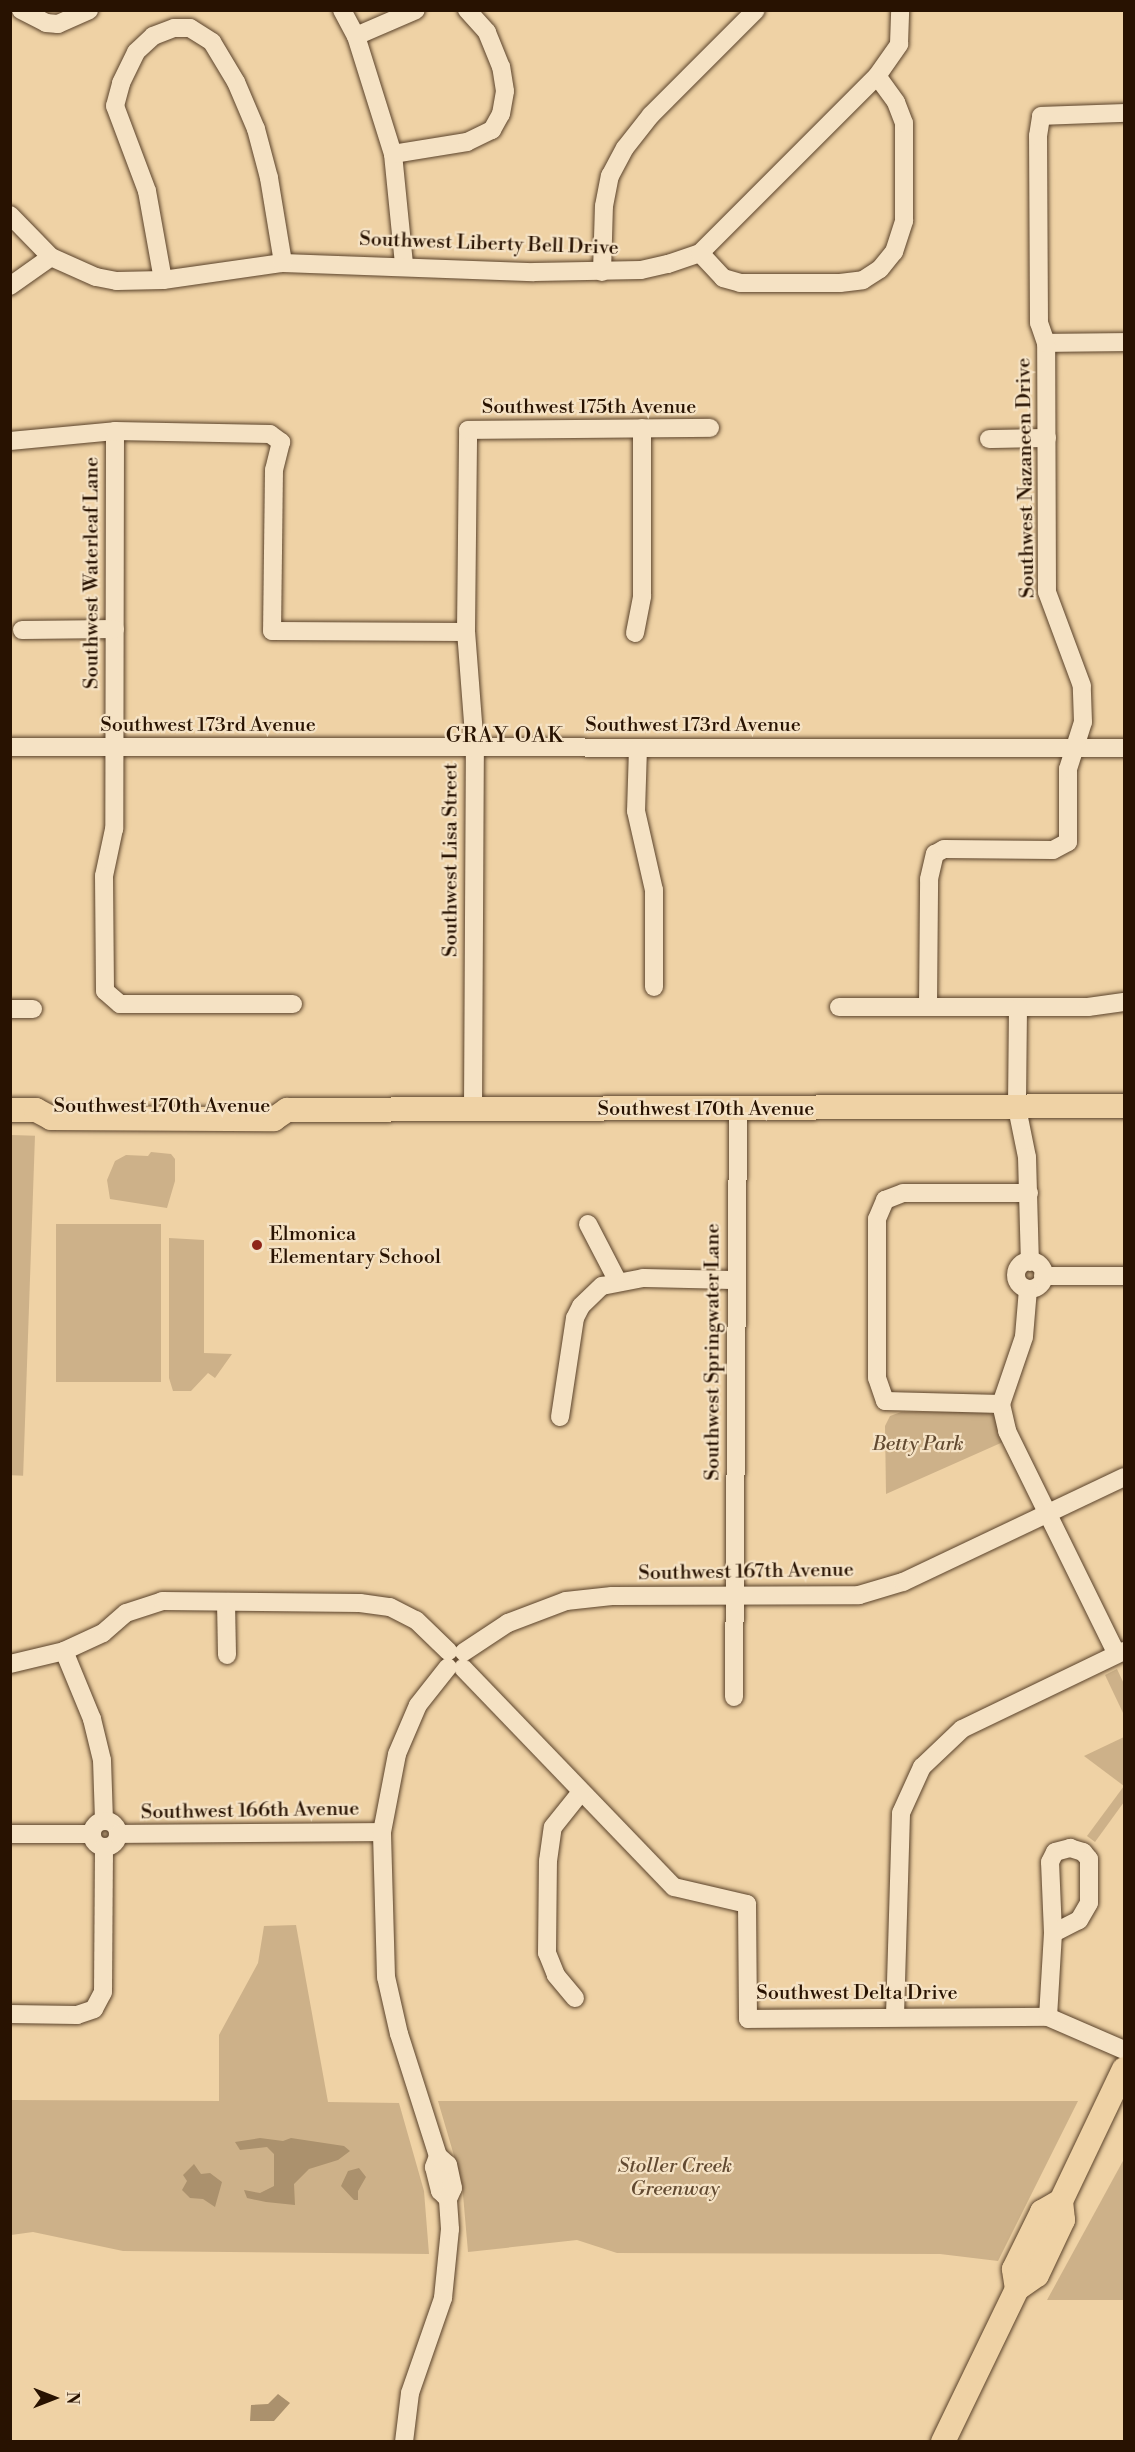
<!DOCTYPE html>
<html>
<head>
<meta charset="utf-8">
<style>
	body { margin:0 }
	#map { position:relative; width:1135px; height:2452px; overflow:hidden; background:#efd2a5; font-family:"Libre Bodoni",serif }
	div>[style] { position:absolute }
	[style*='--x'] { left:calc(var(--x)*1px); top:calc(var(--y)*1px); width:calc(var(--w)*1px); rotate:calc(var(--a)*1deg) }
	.green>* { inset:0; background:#cdb189; transform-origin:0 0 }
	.water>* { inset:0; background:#ab916d }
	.roads { filter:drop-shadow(0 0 2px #5a422a) drop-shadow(0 0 2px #5a422a) }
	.minor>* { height:18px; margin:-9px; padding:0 9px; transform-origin:9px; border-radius:9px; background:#f5e2c4 }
	.minor>.ring { margin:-9px; padding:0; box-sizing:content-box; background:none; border:18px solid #f5e2c4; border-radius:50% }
	.major>* { height:24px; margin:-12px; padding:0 12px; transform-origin:12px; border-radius:12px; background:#efd2a5 }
	.dots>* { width:16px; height:16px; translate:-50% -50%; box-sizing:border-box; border:3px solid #f5e2c4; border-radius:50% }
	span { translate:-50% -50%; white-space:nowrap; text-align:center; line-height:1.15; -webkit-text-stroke:4.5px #f5e2c4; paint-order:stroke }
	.street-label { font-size:20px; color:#281201 }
	.poi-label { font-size:20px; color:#281201 }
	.left { translate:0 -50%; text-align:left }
	.park-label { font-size:20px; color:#624a31; font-style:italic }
	.neighbourhood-label { font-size:21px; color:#281201; letter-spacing:1.5px }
	.frame { position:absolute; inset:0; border:12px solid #281201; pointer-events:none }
	.north { position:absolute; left:24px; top:2368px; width:60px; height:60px; -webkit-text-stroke:4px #f5e2c4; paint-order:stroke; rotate:90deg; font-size:16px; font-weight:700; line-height:24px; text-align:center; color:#281201 }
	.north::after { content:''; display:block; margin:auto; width:21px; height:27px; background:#281201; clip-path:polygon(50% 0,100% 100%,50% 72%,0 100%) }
</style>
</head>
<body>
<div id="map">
	<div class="green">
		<div style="left:11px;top:1135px;width:24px;height:340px;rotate:2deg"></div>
		<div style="clip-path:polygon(151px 1152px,171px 1154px,175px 1159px,175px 1181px,167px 1208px,110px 1199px,107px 1180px,115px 1161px,126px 1155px,148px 1156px)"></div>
		<div style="left:56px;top:1224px;width:105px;height:158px"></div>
		<div style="clip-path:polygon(169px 1238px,204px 1240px,204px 1353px,232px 1354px,215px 1378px,208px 1373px,191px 1391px,173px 1391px,169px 1378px)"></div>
		<div style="clip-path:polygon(901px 1412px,987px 1412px,995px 1416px,1003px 1442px,886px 1494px,885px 1426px,890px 1416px)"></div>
		<div style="clip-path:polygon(1117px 1669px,1124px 1684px,1124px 1715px,1105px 1675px)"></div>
		<div style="clip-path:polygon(1124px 1737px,1124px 1786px,1084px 1756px)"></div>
		<div style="clip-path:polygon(1124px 1786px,1124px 1802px,1095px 1842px,1087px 1836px)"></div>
		<div style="clip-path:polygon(296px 1925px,328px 2102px,399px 2103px,424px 2191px,429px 2254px,123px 2251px,33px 2232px,11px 2235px,11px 2100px,219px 2101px,219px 2035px,258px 1963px,264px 1926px)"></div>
		<div style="clip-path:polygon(438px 2101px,1078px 2101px,998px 2261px,940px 2254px,617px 2253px,577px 2240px,468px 2252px,462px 2183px)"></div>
		<div style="clip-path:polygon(1124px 2159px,1124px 2300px,1047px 2300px)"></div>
	</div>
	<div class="water">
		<div style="clip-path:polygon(260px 2138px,283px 2141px,291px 2138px,344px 2146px,350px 2151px,338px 2160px,309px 2169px,294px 2184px,295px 2205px,266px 2202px,247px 2198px,244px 2190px,260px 2193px,274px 2186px,274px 2154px,267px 2147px,240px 2150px,235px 2142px)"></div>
		<div style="clip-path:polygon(194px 2164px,201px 2174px,210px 2173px,222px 2182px,215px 2207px,203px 2199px,190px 2198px,182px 2190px,187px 2181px,183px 2175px)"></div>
		<div style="clip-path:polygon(359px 2168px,366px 2177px,358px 2191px,358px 2200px,354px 2200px,341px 2186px,348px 2171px)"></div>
		<div style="clip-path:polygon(278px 2394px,290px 2403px,274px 2421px,250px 2421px,251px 2405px,268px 2404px)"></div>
	</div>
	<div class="roads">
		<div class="minor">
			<div style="--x:21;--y:10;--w:28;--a:27"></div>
			<div style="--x:46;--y:23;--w:12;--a:5"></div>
			<div style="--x:58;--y:24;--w:34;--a:-24"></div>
			<div style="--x:342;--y:10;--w:30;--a:62"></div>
			<div style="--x:356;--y:36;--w:124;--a:72.6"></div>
			<div style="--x:393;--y:154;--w:112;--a:84.3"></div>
			<div style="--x:356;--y:36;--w:65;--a:-23.4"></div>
			<div style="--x:393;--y:154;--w:75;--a:-9.2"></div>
			<div style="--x:467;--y:142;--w:28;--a:-26"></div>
			<div style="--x:492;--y:130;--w:18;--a:-61"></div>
			<div style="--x:501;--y:114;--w:23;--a:-80"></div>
			<div style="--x:505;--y:91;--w:24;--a:-99"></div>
			<div style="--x:501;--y:67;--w:38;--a:-112"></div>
			<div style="--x:487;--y:32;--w:30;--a:-132"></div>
			<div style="--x:10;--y:215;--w:59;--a:45.7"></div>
			<div style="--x:51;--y:257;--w:49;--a:24"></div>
			<div style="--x:96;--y:277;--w:21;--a:11"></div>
			<div style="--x:117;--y:281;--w:46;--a:-1.2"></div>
			<div style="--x:163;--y:280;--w:121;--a:-8.1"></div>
			<div style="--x:283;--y:263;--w:251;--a:2.1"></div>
			<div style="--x:534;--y:272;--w:107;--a:-1.1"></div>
			<div style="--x:641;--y:270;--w:28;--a:-13"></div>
			<div style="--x:668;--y:264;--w:34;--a:-19"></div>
			<div style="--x:700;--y:253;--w:250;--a:-45"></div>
			<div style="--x:877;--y:76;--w:39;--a:-55"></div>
			<div style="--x:899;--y:44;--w:34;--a:-88"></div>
			<div style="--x:700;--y:253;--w:34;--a:47"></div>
			<div style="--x:723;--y:278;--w:18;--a:16"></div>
			<div style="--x:740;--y:283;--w:100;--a:0"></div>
			<div style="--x:840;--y:283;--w:23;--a:-7"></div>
			<div style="--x:863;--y:280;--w:20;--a:-33"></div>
			<div style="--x:880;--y:269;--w:22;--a:-51"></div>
			<div style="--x:894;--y:252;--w:33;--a:-72"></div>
			<div style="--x:904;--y:221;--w:98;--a:-90"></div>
			<div style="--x:904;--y:123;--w:22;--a:-111"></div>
			<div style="--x:896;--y:102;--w:32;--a:-126"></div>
			<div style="--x:602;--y:272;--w:66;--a:-88.3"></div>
			<div style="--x:604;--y:206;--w:31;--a:-79"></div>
			<div style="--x:610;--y:176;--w:32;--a:-62"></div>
			<div style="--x:625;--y:148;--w:42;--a:-51.8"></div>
			<div style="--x:651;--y:115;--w:148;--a:-45"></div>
			<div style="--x:163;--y:280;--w:90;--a:-100.2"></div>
			<div style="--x:147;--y:191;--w:91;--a:-110.6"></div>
			<div style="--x:115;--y:106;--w:24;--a:-75"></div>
			<div style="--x:121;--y:83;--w:34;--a:-64"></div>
			<div style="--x:136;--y:52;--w:23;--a:-43"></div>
			<div style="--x:153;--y:36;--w:22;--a:-21"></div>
			<div style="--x:174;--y:28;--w:16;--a:0"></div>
			<div style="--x:190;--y:28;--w:26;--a:32"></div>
			<div style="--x:212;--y:42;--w:47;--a:59"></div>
			<div style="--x:236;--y:82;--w:51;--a:66.9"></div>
			<div style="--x:256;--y:129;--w:51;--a:75.1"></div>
			<div style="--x:269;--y:178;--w:86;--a:80.6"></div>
			<div style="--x:10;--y:286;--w:50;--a:-35.3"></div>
			<div style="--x:1046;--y:343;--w:78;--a:-0.7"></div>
			<div style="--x:115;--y:431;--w:398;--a:90.1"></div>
			<div style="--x:114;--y:829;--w:48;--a:102"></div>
			<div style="--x:104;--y:876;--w:115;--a:89.5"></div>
			<div style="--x:105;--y:991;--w:20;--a:41"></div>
			<div style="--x:120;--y:1004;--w:173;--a:0"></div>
			<div style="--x:989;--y:439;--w:58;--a:-1"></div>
			<div style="--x:10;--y:441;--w:105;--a:-5.4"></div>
			<div style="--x:115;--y:431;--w:155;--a:1.1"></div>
			<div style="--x:270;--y:434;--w:14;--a:36"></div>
			<div style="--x:281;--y:442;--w:29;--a:104"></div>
			<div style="--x:274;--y:470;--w:161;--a:90.7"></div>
			<div style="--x:272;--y:631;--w:194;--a:0.3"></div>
			<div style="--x:22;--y:630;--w:93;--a:-0.6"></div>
			<div style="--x:635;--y:633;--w:38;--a:-79"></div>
			<div style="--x:642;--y:596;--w:168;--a:-90"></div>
			<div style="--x:10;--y:747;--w:1114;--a:0.05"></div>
			<div style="--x:638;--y:748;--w:63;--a:91.8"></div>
			<div style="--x:636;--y:811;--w:81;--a:77.2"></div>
			<div style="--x:654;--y:890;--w:97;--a:90"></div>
			<div style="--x:928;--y:1006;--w:127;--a:-89.5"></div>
			<div style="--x:929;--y:879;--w:26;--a:-77"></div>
			<div style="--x:935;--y:854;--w:10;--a:-29"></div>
			<div style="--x:944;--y:849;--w:109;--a:0.5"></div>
			<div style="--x:1053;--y:850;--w:17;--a:-28"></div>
			<div style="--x:1068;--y:842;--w:73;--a:-90"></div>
			<div style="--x:1068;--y:769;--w:49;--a:-72.3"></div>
			<div style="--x:1083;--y:722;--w:36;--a:-92"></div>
			<div style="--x:1082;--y:686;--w:100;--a:-110.4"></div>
			<div style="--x:1047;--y:592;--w:249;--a:-90.2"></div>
			<div style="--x:1046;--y:343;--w:21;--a:-109"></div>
			<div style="--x:1039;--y:323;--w:187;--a:-90.3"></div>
			<div style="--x:1038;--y:136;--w:20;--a:-81"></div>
			<div style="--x:1041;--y:116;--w:83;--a:-2.1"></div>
			<div style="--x:839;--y:1007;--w:249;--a:0"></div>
			<div style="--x:1088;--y:1007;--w:36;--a:-8"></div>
			<div style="--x:1018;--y:1008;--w:100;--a:90.6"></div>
			<div style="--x:1017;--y:1108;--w:50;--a:78.5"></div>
			<div style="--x:1027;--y:1157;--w:105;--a:88.4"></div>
			<div style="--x:10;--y:1009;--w:23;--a:0"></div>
			<div style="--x:473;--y:1110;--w:362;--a:-89.7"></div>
			<div style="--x:475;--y:748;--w:116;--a:-94.4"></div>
			<div style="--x:466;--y:632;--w:202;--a:-89.4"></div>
			<div style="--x:468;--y:430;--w:242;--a:-0.5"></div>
			<div style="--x:588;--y:1224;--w:63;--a:62.6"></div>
			<div class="ring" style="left:1016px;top:1261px;width:10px;height:10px"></div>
			<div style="--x:1043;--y:1276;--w:81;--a:0"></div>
			<div style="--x:1028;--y:1289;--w:48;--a:94.8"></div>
			<div style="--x:1024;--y:1337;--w:71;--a:108.9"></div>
			<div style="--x:1001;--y:1404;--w:28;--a:77"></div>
			<div style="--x:1007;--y:1431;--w:247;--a:63.8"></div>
			<div style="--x:1001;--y:1404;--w:116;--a:-178.5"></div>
			<div style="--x:885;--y:1401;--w:24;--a:-109"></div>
			<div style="--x:877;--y:1378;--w:159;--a:-90"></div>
			<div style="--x:877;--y:1219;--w:21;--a:-67"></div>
			<div style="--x:885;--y:1200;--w:19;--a:-21"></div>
			<div style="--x:903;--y:1193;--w:126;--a:0"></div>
			<div style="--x:560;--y:1417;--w:100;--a:-81.4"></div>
			<div style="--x:575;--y:1318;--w:13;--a:-63"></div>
			<div style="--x:581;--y:1306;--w:29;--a:-44"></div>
			<div style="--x:602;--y:1286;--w:42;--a:-11"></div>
			<div style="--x:643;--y:1278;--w:91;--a:1.3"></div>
			<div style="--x:226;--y:1602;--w:53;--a:88.9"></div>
			<div style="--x:64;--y:1651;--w:74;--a:67.6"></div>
			<div style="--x:92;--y:1719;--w:42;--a:76.3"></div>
			<div style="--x:102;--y:1760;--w:60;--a:88.1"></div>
			<div style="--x:464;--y:1652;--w:53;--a:-33.4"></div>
			<div style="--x:508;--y:1623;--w:62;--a:-20.8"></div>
			<div style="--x:566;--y:1601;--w:46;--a:-6.2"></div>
			<div style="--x:612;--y:1596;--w:247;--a:-0.2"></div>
			<div style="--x:859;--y:1595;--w:46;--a:-16.5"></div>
			<div style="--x:903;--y:1582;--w:245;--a:-25.4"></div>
			<div style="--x:10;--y:1664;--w:56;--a:-13.5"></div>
			<div style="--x:64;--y:1651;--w:43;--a:-24.8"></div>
			<div style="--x:103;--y:1633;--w:30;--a:-41"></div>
			<div style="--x:126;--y:1613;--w:38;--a:-18"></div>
			<div style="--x:162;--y:1601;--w:198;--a:0.6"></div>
			<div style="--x:360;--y:1603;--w:30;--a:8"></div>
			<div style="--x:390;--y:1607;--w:29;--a:27"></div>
			<div style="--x:416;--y:1620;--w:45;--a:44.1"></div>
			<div style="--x:463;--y:1668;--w:304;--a:46.1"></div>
			<div style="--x:674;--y:1887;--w:75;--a:13.1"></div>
			<div style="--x:747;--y:1904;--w:115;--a:89.5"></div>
			<div style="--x:748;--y:2019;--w:300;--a:-0.4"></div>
			<div style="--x:1048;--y:2017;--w:83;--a:23.5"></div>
			<div style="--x:734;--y:1697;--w:589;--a:-89.61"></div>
			<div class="ring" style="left:92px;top:1821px;width:8px;height:8px"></div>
			<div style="--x:10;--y:1834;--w:82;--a:0"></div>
			<div style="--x:118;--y:1834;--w:264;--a:-0.4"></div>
			<div style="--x:575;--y:1998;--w:30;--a:-130"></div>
			<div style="--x:556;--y:1975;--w:24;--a:-112"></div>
			<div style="--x:547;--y:1953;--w:92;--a:-89.4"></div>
			<div style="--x:548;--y:1861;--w:34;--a:-82"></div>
			<div style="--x:553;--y:1827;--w:45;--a:-51.3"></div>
			<div style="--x:10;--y:2014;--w:67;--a:0.9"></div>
			<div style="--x:77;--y:2015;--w:18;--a:-19"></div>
			<div style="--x:94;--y:2009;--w:19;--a:-62"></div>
			<div style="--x:103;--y:1992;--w:145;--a:-89.6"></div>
			<div style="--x:895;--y:2016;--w:203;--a:-88.3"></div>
			<div style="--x:901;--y:1813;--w:51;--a:-65.5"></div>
			<div style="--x:922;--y:1767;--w:55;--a:-43.5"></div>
			<div style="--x:962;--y:1729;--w:180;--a:-25.7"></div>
			<div style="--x:1048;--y:2017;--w:84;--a:-86.6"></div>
			<div style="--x:1053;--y:1933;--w:71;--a:-92.4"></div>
			<div style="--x:1050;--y:1862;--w:11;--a:-63"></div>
			<div style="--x:1055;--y:1852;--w:16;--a:-15"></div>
			<div style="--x:1070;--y:1848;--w:14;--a:17"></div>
			<div style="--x:1083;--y:1852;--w:9;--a:49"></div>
			<div style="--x:1089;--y:1859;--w:44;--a:90"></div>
			<div style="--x:1089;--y:1903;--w:20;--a:120"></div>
			<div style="--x:1079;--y:1920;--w:29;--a:153"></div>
			<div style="--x:438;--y:2156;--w:12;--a:110"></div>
			<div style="--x:434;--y:2167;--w:25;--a:76"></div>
			<div style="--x:440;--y:2191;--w:11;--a:45"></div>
			<div style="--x:404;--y:2442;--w:49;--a:-83"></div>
			<div style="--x:410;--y:2393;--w:101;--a:-70.8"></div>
			<div style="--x:443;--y:2298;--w:69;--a:-84.2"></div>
			<div style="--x:450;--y:2229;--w:30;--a:-94"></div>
			<div style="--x:448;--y:2199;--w:12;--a:-66"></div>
			<div style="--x:453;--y:2188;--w:24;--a:-102"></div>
			<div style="--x:448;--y:2165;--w:13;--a:-138"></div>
			<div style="--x:438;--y:2156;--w:128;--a:-107.7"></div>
			<div style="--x:399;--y:2034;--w:58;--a:-102.8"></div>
			<div style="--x:386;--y:1977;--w:145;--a:-91.6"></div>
			<div style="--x:382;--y:1832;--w:79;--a:-79.1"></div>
			<div style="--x:397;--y:1754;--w:53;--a:-66.8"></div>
			<div style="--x:418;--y:1705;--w:48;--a:-51.7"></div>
		</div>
		<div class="major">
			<div style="--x:10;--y:1110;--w:26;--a:0"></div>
			<div style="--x:36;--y:1110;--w:17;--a:28"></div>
			<div style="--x:51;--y:1118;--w:223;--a:0.3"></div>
			<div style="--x:274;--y:1119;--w:16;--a:-35"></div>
			<div style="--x:287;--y:1110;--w:837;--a:-0.27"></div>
			<div style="--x:1017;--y:2289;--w:20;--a:-99"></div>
			<div style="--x:1014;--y:2269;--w:64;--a:-63.8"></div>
			<div style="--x:1042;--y:2212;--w:22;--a:-30"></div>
			<div style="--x:1061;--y:2201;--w:146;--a:-64.5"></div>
			<div style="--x:943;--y:2442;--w:170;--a:-64.2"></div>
			<div style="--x:1017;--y:2289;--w:24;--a:-35"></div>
			<div style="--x:1037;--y:2275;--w:61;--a:-64.7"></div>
			<div style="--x:1063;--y:2220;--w:19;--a:-96"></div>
		</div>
	</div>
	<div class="dots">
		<div style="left:257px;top:1245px;background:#8f2418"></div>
	</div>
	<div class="street-label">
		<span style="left:489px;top:244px;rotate:2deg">Southwest Liberty Bell Drive</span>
		<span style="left:589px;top:407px">Southwest 175th Avenue</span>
		<span style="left:1026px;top:478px;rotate:-91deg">Southwest Nazaneen Drive</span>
		<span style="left:92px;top:573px;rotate:-90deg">Southwest Waterleaf Lane</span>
		<span style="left:208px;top:725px">Southwest 173rd Avenue</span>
		<span style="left:693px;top:725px">Southwest 173rd Avenue</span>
		<span style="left:451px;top:860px;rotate:-90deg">Southwest Lisa Street</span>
		<span style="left:162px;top:1106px">Southwest 170th Avenue</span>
		<span style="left:706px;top:1109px">Southwest 170th Avenue</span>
		<span style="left:713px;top:1352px;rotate:-90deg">Southwest Springwater Lane</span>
		<span style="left:746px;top:1572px;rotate:-1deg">Southwest 167th Avenue</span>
		<span style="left:250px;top:1811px;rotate:-1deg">Southwest 166th Avenue</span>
		<span style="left:857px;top:1993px">Southwest Delta Drive</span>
	</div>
	<div class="poi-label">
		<span class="left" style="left:269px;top:1246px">Elmonica<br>Elementary School</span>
	</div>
	<div class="park-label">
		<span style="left:918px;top:1444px">Betty Park</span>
		<span style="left:675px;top:2178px">Stoller Creek<br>Greenway</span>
	</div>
	<div class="neighbourhood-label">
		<span style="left:505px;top:736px">GRAY OAK</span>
	</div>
	<div class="frame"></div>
	<div class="north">N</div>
</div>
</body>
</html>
